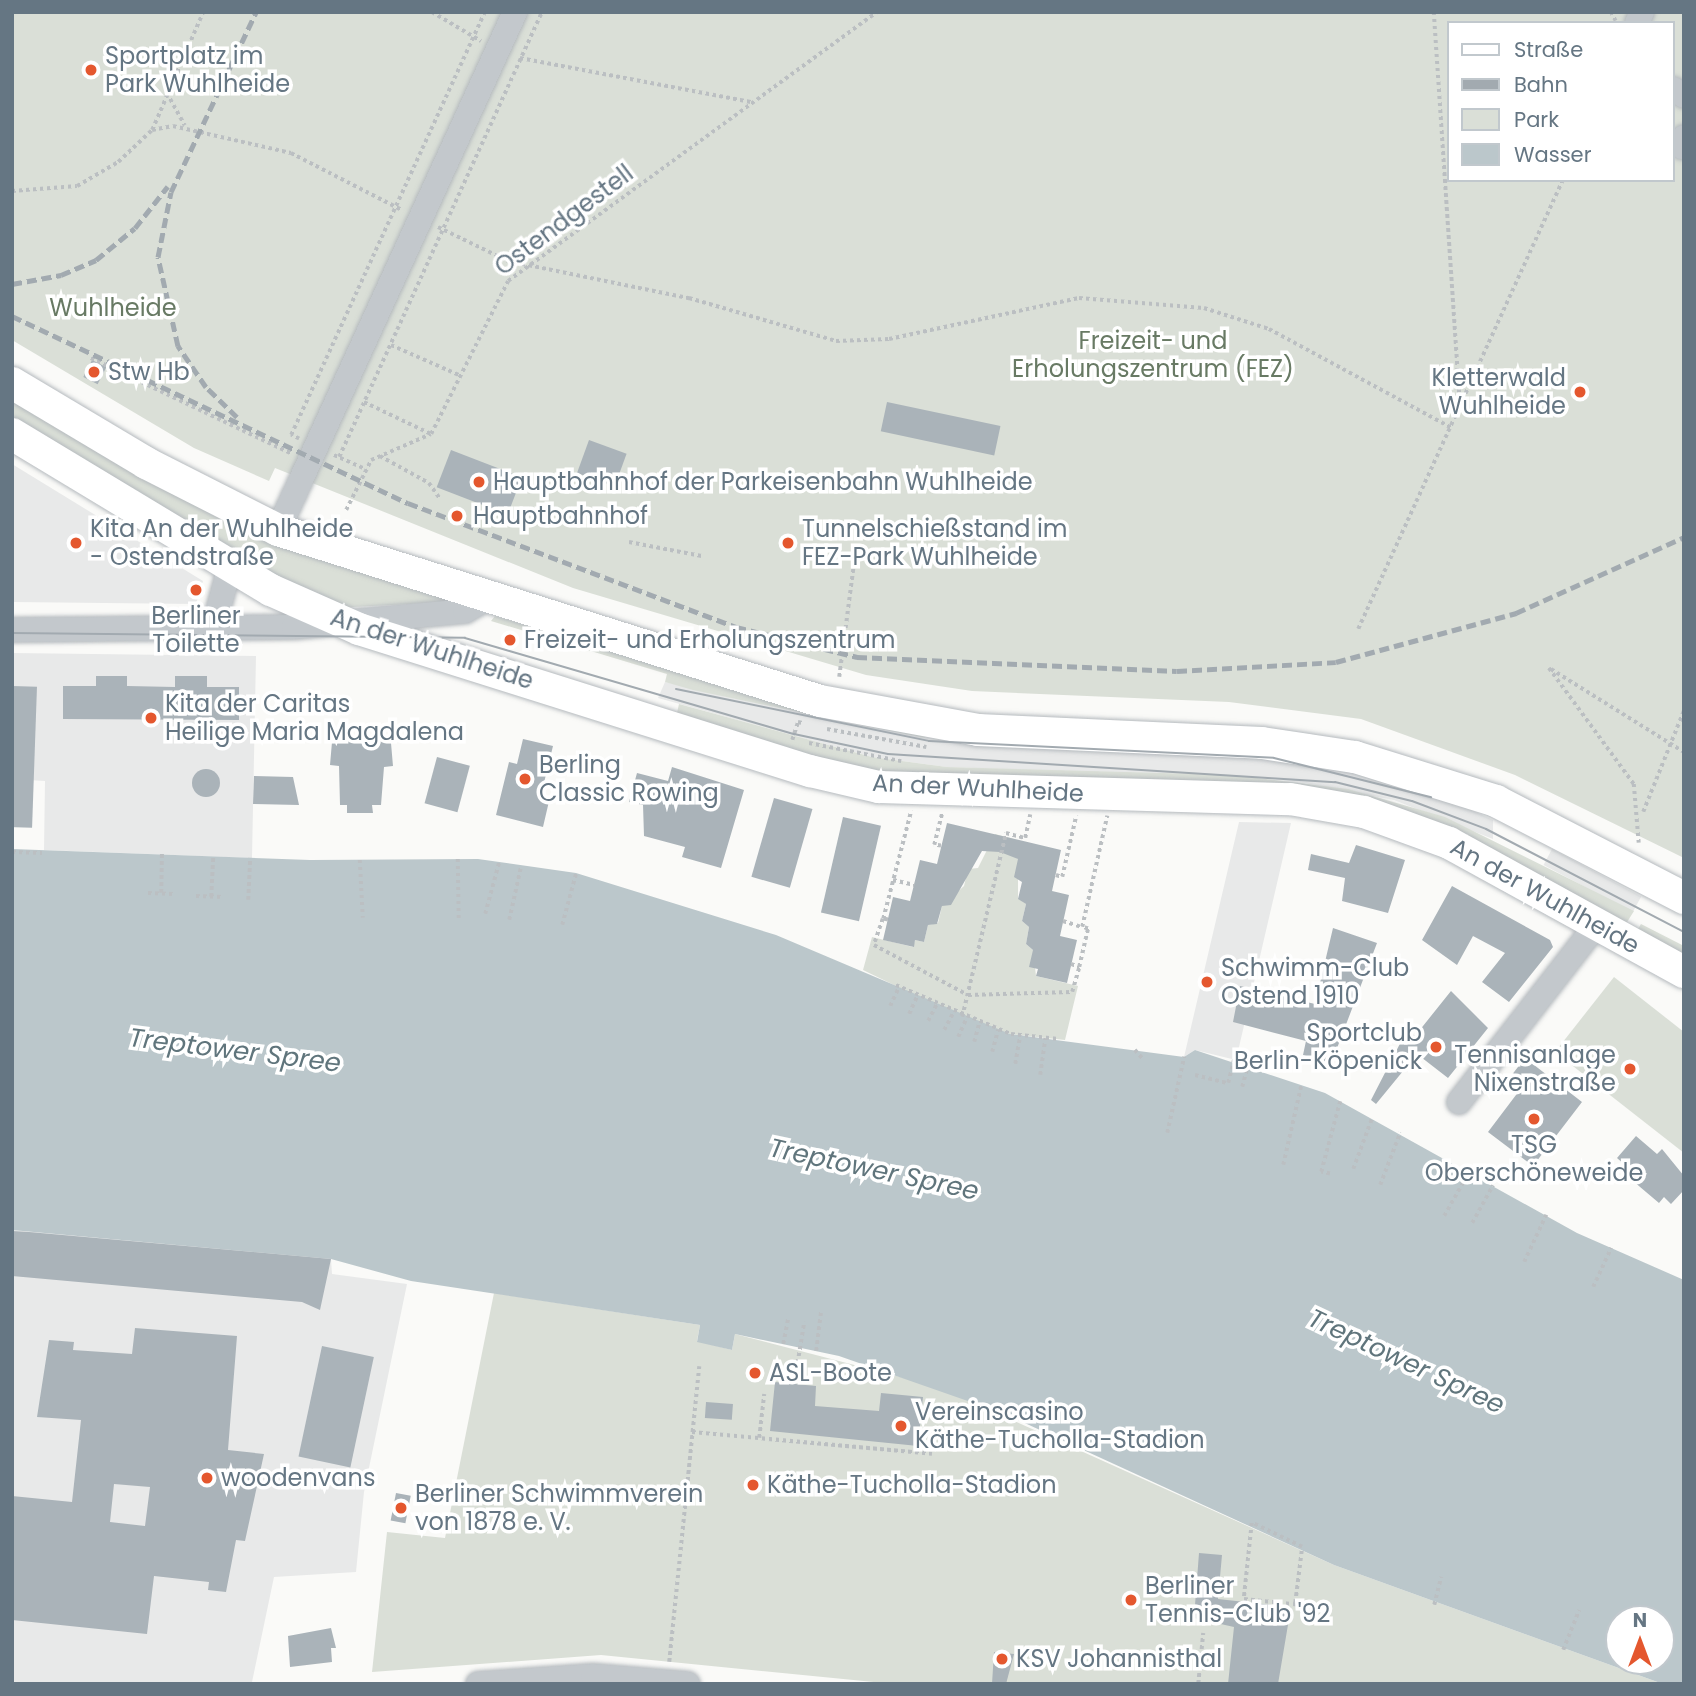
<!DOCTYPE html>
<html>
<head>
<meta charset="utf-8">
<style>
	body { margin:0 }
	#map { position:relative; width:1696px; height:1696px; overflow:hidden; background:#fafaf8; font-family:Poppins,sans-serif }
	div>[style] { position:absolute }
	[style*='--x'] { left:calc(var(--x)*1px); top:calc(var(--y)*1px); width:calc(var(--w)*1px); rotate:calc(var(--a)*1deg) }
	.built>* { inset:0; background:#e8e9e9; transform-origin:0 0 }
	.green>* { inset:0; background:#dadfd7 }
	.water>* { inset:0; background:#bbc7cb }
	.building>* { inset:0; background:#aab3b9; transform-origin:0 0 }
	.round { border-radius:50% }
	.path>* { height:3.5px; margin-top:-1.75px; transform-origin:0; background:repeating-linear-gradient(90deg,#bbbfc2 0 3.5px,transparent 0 7px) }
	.roads { filter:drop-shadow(0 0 2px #b5babe) drop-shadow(0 0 2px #b5babe) }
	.minor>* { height:24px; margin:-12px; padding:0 12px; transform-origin:12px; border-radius:12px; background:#c3c8cc }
	.major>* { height:32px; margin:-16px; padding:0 16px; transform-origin:16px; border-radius:16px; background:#fff }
	.tram>* { height:2px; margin:-1px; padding:0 1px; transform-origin:1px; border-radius:1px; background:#a2aab0 }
	.rail>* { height:5px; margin-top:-2.5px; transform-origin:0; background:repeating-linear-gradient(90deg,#a2aab0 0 10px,transparent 0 15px) }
	.dots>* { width:19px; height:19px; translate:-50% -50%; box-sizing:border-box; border:4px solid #fff; border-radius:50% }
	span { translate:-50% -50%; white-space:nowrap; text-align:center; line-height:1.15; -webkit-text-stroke:7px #fff; paint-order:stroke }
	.poi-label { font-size:24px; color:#657683 }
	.left { translate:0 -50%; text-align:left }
	.right { translate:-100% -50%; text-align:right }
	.street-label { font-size:24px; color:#657683 }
	.park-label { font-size:24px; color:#687a64 }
	.water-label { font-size:26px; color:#60757c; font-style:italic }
	.frame { position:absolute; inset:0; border:14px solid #657683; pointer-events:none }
	.legend { position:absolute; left:1447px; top:21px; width:228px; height:161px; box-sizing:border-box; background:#fff; border:2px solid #c1c8cd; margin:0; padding:9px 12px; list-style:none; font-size:21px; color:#657683 }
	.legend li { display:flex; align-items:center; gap:14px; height:35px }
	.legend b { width:35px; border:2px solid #c1c8cd }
	.north { position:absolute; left:1605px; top:1605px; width:70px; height:70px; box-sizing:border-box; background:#fff; border:2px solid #c1c8cd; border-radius:50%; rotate:0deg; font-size:19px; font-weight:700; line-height:28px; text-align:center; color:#657683 }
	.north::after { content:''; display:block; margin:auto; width:24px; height:32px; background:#e4572e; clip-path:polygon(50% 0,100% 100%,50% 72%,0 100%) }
</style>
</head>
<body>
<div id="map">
	<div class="built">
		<div style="clip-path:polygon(12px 464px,203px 581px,196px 604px,12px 602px)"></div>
		<div style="clip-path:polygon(12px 653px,256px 656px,252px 858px,44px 850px,45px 781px,12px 779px)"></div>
		<div style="clip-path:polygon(665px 682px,925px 738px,926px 732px,1211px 750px,1348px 769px,1467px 808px,1493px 820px,1493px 839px,1394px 800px,1285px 779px,947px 767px,872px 757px,658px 698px)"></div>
		<div style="clip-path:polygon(1239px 822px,1291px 823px,1236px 1060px,1195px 1050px,1184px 1057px)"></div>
		<div style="left:1552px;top:849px;width:101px;height:18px;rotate:28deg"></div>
		<div style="clip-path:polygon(12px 1230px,331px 1259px,332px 1274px,407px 1284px,364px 1492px,356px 1572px,274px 1577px,252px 1682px,12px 1684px)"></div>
	</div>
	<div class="green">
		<div style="clip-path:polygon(evenodd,12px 12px,1684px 12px,1684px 858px,1515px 775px,1361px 719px,1229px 702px,972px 691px,866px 675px,573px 588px,275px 468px,269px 481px,194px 448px,12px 340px,12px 12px,1449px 23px,1673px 23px,1673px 180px,1449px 180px,1449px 23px)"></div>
		<div style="clip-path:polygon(12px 394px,448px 599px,448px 602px,334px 608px,293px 590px,12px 422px)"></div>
		<div style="clip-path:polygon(495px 616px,676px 671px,926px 732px,925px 738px,693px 690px,665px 682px,667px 674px,491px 621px)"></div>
		<div style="clip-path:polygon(679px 704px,872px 757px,947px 767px,1232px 775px,1348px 789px,1445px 817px,1634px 911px,1624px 927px,1422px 820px,879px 777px,676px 717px)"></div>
		<div style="clip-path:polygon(995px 834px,1014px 839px,1011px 854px,1018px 859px,1018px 898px,1026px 904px,1022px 921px,1029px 927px,1026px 944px,1033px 950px,1036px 976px,1078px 986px,1065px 1040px,1010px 1034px,962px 1018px,863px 970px,872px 937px,913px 947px,915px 940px,924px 942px,928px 925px,938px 923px,942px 906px,964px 886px,968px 869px,978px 868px)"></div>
		<div style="clip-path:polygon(1641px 924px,1684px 946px,1684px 961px,1635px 934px)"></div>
		<div style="clip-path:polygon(1614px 977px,1684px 1032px,1684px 1153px,1555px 1052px)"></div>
		<div style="clip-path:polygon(494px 1293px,700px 1325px,697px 1341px,732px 1350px,735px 1334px,939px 1387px,1334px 1565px,1663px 1684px,894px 1684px,601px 1655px,372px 1672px,387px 1532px,445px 1538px)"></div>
	</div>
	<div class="water">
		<div style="clip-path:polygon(evenodd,12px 849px,310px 860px,478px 859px,576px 873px,776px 935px,1010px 1034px,1184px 1057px,1195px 1050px,1325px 1093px,1577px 1233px,1684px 1280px,1684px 1684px,1663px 1684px,1334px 1565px,1005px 1414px,839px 1356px,735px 1334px,732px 1350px,697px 1342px,700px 1325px,411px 1281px,331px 1259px,12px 1230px,12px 849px,1619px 1619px,1661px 1619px,1661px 1661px,1619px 1661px,1619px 1619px)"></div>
	</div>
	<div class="building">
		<div style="left:92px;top:360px;width:16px;height:19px;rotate:27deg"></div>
		<div style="left:887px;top:402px;width:116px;height:30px;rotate:12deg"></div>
		<div style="left:589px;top:440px;width:40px;height:35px;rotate:20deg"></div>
		<div style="left:451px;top:450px;width:76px;height:40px;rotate:21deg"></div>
		<div style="clip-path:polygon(96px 676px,127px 676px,127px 686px,175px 687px,175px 676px,207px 676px,207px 687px,239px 687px,239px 720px,63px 719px,63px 686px,96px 686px)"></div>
		<div style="left:12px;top:686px;width:25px;height:141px;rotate:2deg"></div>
		<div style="clip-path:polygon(345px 736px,379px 736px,391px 743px,393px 766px,384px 767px,381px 805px,372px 805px,373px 813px,347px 813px,347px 805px,340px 805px,339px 766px,330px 765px,332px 742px)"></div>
		<div style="clip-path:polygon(523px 739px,553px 746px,541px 795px,550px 797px,543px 827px,496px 815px,509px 762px,517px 764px)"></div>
		<div style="left:437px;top:757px;width:34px;height:48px;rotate:15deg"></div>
		<div style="clip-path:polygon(672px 767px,744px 790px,721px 868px,682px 857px,685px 847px,644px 836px,643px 805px,629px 802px,637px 773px,668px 781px)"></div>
		<div class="round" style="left:192px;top:769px;width:28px;height:28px"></div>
		<div style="clip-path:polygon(254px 776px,293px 777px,299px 805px,253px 804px)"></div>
		<div style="left:774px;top:798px;width:40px;height:82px;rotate:16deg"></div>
		<div style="left:843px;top:817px;width:39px;height:98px;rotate:13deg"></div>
		<div style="clip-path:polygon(947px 823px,1061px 850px,1052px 891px,1069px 895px,1060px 936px,1077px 940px,1067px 983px,1036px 976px,1038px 969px,1029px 967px,1033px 950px,1026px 944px,1029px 927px,1022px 921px,1026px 904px,1018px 899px,1022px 882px,1014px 877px,1018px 859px,1000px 852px,982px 851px,951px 905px,942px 906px,937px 924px,928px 925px,924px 942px,915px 940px,914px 947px,883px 940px,893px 897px,910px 901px,920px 860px,937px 864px)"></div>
		<div style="clip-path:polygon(1356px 845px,1405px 860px,1388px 913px,1342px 901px,1345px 878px,1308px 870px,1311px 854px,1349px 863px)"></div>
		<div style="clip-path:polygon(1452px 886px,1550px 940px,1553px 947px,1509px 1002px,1482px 982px,1505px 953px,1473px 936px,1457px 965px,1422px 940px)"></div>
		<div style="clip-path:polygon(1333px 928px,1377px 943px,1331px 1064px,1303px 1055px,1306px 1041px,1233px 1022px,1240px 986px,1315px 1004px)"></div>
		<div style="clip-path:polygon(1451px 991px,1488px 1028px,1448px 1078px,1417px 1054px,1376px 1104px,1371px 1100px,1407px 1030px,1415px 1036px)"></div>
		<div style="clip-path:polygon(1525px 1058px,1582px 1102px,1533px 1166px,1488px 1132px,1519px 1091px,1507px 1081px)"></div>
		<div style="clip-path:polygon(1636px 1136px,1657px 1154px,1662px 1149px,1684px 1176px,1684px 1190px,1671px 1204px,1664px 1197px,1659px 1203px,1620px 1170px,1625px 1165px,1617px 1158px)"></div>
		<div style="clip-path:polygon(12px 1231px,29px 1232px,331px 1259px,320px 1310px,302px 1302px,12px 1276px)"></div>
		<div style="clip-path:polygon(evenodd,135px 1328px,237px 1336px,228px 1450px,264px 1454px,245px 1541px,236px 1540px,226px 1592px,208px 1590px,209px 1582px,154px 1576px,147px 1634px,12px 1620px,12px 1496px,72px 1502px,81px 1420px,37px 1417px,49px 1340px,74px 1342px,73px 1350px,132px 1354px,135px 1328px,114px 1484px,150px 1487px,145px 1526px,110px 1522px,114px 1484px)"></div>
		<div style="left:322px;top:1346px;width:53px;height:113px;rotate:12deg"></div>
		<div style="clip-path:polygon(775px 1382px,816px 1386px,815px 1406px,879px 1411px,881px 1393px,923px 1397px,918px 1446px,770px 1431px)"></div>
		<div style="left:706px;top:1402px;width:27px;height:16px;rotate:4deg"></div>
		<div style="left:396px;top:1493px;width:15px;height:28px;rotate:11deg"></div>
		<div style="clip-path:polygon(1199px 1553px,1222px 1555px,1218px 1599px,1291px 1607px,1278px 1684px,1228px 1684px,1234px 1627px,1194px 1618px)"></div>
		<div style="clip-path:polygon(331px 1628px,336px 1648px,331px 1648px,332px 1662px,290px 1667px,288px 1636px)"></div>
		<div style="clip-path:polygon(994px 1652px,1014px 1654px,1006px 1684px,992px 1684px)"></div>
	</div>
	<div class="path">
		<div style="--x:432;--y:12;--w:57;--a:30.6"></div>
		<div style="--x:1434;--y:12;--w:394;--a:86.2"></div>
		<div style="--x:1611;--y:12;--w:10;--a:61"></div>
		<div style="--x:520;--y:58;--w:235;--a:10.8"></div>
		<div style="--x:167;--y:93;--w:37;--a:61"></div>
		<div style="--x:152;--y:130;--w:129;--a:-66.6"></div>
		<div style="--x:12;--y:191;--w:65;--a:-4.4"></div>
		<div style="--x:77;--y:186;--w:48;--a:-30.3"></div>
		<div style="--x:118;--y:162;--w:47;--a:-43.3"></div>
		<div style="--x:152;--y:130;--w:21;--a:-11"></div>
		<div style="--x:173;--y:126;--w:121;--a:12.9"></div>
		<div style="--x:291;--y:153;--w:125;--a:27.2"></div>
		<div style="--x:438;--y:227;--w:78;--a:25.9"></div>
		<div style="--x:508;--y:261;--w:185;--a:11.6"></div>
		<div style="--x:689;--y:298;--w:153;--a:16.3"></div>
		<div style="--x:836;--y:341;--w:53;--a:-2.2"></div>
		<div style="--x:889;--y:339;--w:194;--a:-12.2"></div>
		<div style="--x:1079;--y:298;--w:125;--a:4.6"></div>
		<div style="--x:1204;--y:308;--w:68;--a:17.9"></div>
		<div style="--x:1269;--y:329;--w:208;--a:28.4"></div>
		<div style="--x:391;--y:345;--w:74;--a:23.8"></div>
		<div style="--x:91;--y:358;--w:223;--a:25.5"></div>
		<div style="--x:364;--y:402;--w:74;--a:25.5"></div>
		<div style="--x:299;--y:439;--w:9;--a:-153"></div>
		<div style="--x:291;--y:435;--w:465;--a:-65.4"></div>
		<div style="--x:334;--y:455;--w:35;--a:24"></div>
		<div style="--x:380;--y:456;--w:56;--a:28.9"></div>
		<div style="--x:429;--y:483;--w:19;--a:55"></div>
		<div style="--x:339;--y:457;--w:489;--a:-65.5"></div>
		<div style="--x:346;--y:510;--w:56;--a:-63.4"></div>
		<div style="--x:371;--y:460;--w:65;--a:-23.4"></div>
		<div style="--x:431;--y:434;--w:171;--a:-63.3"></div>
		<div style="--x:508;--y:281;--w:457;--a:-36.1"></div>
		<div style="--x:629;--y:542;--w:74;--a:10.9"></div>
		<div style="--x:1358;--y:629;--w:494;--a:-65.5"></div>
		<div style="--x:1549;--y:668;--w:144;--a:53.8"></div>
		<div style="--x:1634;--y:784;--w:59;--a:85.2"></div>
		<div style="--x:1551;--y:669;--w:157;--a:32"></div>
		<div style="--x:839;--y:677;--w:109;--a:-82.6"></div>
		<div style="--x:827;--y:729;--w:101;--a:10.3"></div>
		<div style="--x:792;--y:740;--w:19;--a:-72"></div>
		<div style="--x:798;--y:722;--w:5;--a:11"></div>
		<div style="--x:809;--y:743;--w:94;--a:11.1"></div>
		<div style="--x:1643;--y:812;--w:110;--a:-68.1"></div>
		<div style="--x:941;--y:846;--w:7;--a:-172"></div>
		<div style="--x:934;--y:845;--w:33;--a:-76"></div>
		<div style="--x:12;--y:852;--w:30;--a:2"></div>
		<div style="--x:458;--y:859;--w:61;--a:89.1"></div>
		<div style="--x:360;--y:860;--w:58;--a:87"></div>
		<div style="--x:1056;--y:875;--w:6;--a:18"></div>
		<div style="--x:1062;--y:877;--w:63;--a:-77.1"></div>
		<div style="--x:893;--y:880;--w:22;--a:13"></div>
		<div style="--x:148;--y:893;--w:26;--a:2"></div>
		<div style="--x:161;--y:893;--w:39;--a:-89"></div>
		<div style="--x:196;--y:896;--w:28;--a:2"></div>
		<div style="--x:211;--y:897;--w:41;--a:-87.2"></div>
		<div style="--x:248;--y:900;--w:42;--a:-87.3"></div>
		<div style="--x:485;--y:914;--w:54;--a:-74.9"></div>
		<div style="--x:883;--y:919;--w:28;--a:109"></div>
		<div style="--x:874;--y:945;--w:106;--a:28"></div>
		<div style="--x:968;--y:995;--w:104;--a:-1.7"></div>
		<div style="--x:1072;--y:992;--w:26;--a:-74"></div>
		<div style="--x:509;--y:920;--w:55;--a:-77.5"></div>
		<div style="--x:888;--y:920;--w:5;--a:-169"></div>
		<div style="--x:883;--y:919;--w:112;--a:-75.5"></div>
		<div style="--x:1063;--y:921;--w:20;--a:18"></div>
		<div style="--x:1082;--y:927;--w:114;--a:-77.3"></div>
		<div style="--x:562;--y:925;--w:54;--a:-74.9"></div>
		<div style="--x:1071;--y:964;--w:9;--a:21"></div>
		<div style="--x:1079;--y:967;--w:39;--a:-77"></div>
		<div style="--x:1088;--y:929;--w:6;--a:-162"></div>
		<div style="--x:896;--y:985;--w:125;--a:23.1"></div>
		<div style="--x:1011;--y:1034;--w:48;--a:5.9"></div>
		<div style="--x:890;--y:1006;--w:21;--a:-65"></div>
		<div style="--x:909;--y:1014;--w:20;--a:-66"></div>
		<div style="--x:962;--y:1017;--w:189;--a:-76.6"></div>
		<div style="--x:1006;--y:833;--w:20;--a:15"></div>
		<div style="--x:1025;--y:838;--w:24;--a:-78"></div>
		<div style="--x:928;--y:1021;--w:18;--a:-63"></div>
		<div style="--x:944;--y:1030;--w:19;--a:-62"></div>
		<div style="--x:958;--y:1037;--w:20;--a:-66"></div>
		<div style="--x:974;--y:1042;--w:20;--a:-75"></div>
		<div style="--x:1135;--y:1050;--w:13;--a:48"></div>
		<div style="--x:992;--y:1052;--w:23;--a:-75"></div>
		<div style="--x:1015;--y:1064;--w:29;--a:-80"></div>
		<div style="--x:1040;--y:1075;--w:37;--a:-82"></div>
		<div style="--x:1195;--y:1075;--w:34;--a:14"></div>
		<div style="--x:1228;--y:1083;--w:25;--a:-76"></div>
		<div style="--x:1242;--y:1087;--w:20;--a:-75"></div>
		<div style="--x:1167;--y:1133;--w:78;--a:-77.4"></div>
		<div style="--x:1283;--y:1165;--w:81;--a:-77.2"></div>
		<div style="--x:1353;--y:1169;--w:54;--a:-69.6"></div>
		<div style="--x:1330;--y:1174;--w:9;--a:-167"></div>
		<div style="--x:1321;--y:1172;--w:73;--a:-75"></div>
		<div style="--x:1380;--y:1185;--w:56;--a:-69"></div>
		<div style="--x:1444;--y:1216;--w:51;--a:-60.4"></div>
		<div style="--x:1472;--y:1223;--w:43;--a:-61.1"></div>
		<div style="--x:1524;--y:1262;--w:52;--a:-64.9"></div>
		<div style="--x:1593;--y:1287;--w:43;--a:-65.2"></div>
		<div style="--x:783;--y:1344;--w:25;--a:-79"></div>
		<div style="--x:816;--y:1351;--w:39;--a:-83"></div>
		<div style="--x:794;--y:1384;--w:63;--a:-80.8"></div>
		<div style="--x:692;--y:1432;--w:241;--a:5.2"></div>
		<div style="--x:759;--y:1438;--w:44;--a:-83.5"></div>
		<div style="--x:1295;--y:1603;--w:56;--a:-82.9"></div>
		<div style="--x:1302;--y:1547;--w:55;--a:-154.4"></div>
		<div style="--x:1252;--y:1523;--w:76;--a:96"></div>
		<div style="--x:1244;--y:1599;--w:78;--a:5.9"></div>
		<div style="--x:1434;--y:1605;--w:29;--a:-76"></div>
		<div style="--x:1563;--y:1650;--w:43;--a:-68.2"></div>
		<div style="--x:669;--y:1662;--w:297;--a:-84.2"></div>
		<div style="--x:1198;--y:1684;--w:51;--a:-84.4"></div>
	</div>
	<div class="roads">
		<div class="minor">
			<div style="--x:1637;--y:23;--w:12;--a:-66"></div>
			<div style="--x:1673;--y:89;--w:13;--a:32"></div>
			<div style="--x:1682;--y:147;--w:10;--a:-79"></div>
			<div style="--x:278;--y:530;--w:570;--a:-65.41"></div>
			<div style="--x:213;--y:629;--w:65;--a:-74.9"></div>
			<div style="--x:12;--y:630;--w:282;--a:-0.6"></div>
			<div style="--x:294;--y:627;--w:172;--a:-5.3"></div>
			<div style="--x:465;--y:611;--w:28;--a:-30"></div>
			<div style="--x:1459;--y:1102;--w:225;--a:-52.2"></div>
			<div style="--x:478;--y:1684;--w:115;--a:-4"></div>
			<div style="--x:593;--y:1676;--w:95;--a:4.8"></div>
		</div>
		<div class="major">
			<div style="--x:12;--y:383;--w:156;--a:30.8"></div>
			<div style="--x:146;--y:463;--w:148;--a:26.9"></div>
			<div style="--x:278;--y:530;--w:568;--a:17.51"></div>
			<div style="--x:820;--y:701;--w:161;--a:10.4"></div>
			<div style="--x:978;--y:730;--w:284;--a:2.6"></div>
			<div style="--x:1262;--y:743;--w:94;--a:8.6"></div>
			<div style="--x:1355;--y:757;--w:148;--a:17.3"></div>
			<div style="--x:1496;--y:801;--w:212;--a:27.3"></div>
			<div style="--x:12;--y:434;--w:302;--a:31.1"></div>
			<div style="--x:271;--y:590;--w:96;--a:23.9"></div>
			<div style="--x:359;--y:629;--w:473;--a:17.5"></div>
			<div style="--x:810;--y:771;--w:71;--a:13.1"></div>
			<div style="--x:879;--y:787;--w:411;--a:1.7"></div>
			<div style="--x:1290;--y:799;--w:75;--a:10"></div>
			<div style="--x:1364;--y:812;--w:90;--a:20"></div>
			<div style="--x:1449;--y:843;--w:268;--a:28.8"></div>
		</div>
	</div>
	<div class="tram">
		<div style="--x:12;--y:633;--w:453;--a:0.6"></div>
		<div style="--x:465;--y:638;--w:343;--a:16.3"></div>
		<div style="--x:794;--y:734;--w:96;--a:12"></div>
		<div style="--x:888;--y:754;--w:448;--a:3.6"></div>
		<div style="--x:1335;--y:782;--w:79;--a:13.9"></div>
		<div style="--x:1412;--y:801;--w:79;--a:20.7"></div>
		<div style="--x:1486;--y:829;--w:223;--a:27.5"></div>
		<div style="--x:676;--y:689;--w:258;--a:11.6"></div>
		<div style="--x:929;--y:741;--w:345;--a:2.8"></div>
		<div style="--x:1274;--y:758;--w:162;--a:14"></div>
	</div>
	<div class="rail">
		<div style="--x:12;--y:284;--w:50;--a:-10.4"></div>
		<div style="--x:61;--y:275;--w:38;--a:-23"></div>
		<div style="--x:96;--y:260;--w:50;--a:-39.4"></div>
		<div style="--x:135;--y:228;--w:53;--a:-51.8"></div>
		<div style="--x:12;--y:316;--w:438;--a:25.3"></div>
		<div style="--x:408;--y:503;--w:351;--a:20.7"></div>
		<div style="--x:736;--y:627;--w:125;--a:13.9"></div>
		<div style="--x:857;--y:657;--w:320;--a:2.5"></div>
		<div style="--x:1177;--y:671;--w:159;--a:-3.2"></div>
		<div style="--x:1336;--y:662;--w:187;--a:-15.2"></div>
		<div style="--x:1516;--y:613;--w:184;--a:-24.3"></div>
		<div style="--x:237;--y:417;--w:43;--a:-135.9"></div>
		<div style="--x:206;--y:387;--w:50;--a:-124.3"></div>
		<div style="--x:178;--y:346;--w:91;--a:-102.7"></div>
		<div style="--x:158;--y:257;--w:66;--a:-78.7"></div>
		<div style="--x:171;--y:192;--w:199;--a:-64.7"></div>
	</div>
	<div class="dots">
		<div style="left:91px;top:70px;background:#e4572e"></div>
		<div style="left:94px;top:372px;background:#e4572e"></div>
		<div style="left:1580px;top:392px;background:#e4572e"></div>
		<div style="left:479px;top:482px;background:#e4572e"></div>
		<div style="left:457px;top:516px;background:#e4572e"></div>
		<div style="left:76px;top:543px;background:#e4572e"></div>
		<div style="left:788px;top:543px;background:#e4572e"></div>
		<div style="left:196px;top:590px;background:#e4572e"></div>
		<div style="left:510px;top:640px;background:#e4572e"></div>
		<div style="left:151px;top:718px;background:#e4572e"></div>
		<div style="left:525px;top:779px;background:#e4572e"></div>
		<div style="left:1207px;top:982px;background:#e4572e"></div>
		<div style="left:1436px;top:1047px;background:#e4572e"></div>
		<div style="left:1630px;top:1069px;background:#e4572e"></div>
		<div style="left:1534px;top:1119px;background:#e4572e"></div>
		<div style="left:755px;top:1373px;background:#e4572e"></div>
		<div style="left:901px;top:1426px;background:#e4572e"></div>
		<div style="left:207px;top:1478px;background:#e4572e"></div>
		<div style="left:753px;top:1485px;background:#e4572e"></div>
		<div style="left:401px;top:1508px;background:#e4572e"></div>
		<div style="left:1131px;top:1600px;background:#e4572e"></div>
		<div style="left:1002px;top:1659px;background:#e4572e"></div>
	</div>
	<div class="poi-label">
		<span class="left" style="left:105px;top:70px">Sportplatz im<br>Park Wuhlheide</span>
		<span class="left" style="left:108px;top:372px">Stw Hb</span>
		<span class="right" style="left:1566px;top:392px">Kletterwald<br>Wuhlheide</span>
		<span class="left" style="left:493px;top:482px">Hauptbahnhof der Parkeisenbahn Wuhlheide</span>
		<span class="left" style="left:473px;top:516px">Hauptbahnhof</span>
		<span class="left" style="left:90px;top:543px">Kita An der Wuhlheide<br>- Ostendstraße</span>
		<span class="left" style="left:802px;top:543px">Tunnelschießstand im<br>FEZ-Park Wuhlheide</span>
		<span style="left:196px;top:630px">Berliner<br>Toilette</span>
		<span class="left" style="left:524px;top:640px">Freizeit- und Erholungszentrum</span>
		<span class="left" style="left:165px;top:718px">Kita der Caritas<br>Heilige Maria Magdalena</span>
		<span class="left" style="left:539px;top:779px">Berling<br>Classic Rowing</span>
		<span class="left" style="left:1221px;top:982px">Schwimm-Club<br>Ostend 1910</span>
		<span class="right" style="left:1422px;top:1047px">Sportclub<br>Berlin-Köpenick</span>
		<span class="right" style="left:1616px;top:1069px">Tennisanlage<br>Nixenstraße</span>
		<span style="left:1534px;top:1159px">TSG<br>Oberschöneweide</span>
		<span class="left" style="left:769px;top:1373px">ASL-Boote</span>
		<span class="left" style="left:915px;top:1426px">Vereinscasino<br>Käthe-Tucholla-Stadion</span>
		<span class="left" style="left:221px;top:1478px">woodenvans</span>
		<span class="left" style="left:767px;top:1485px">Käthe-Tucholla-Stadion</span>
		<span class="left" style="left:415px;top:1508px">Berliner Schwimmverein<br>von 1878 e. V.</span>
		<span class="left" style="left:1145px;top:1600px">Berliner<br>Tennis-Club '92</span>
		<span class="left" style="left:1016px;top:1659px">KSV Johannisthal</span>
	</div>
	<div class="street-label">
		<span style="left:564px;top:220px;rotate:-37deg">Ostendgestell</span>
		<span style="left:432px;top:649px;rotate:18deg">An der Wuhlheide</span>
		<span style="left:978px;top:788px;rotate:3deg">An der Wuhlheide</span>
		<span style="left:1545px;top:896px;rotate:29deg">An der Wuhlheide</span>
	</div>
	<div class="park-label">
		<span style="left:113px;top:308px">Wuhlheide</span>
		<span style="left:1153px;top:355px">Freizeit- und<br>Erholungszentrum (FEZ)</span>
	</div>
	<div class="water-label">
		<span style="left:235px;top:1051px;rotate:7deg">Treptower Spree</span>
		<span style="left:874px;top:1170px;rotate:12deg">Treptower Spree</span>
		<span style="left:1406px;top:1362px;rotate:25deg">Treptower Spree</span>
	</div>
	<div class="frame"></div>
	<ul class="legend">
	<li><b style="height:9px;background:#fff"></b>Straße</li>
	<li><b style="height:9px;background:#a2aab0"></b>Bahn</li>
	<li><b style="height:19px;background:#dadfd7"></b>Park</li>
	<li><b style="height:19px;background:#bbc7cb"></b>Wasser</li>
	</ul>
	<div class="north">N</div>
</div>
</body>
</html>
